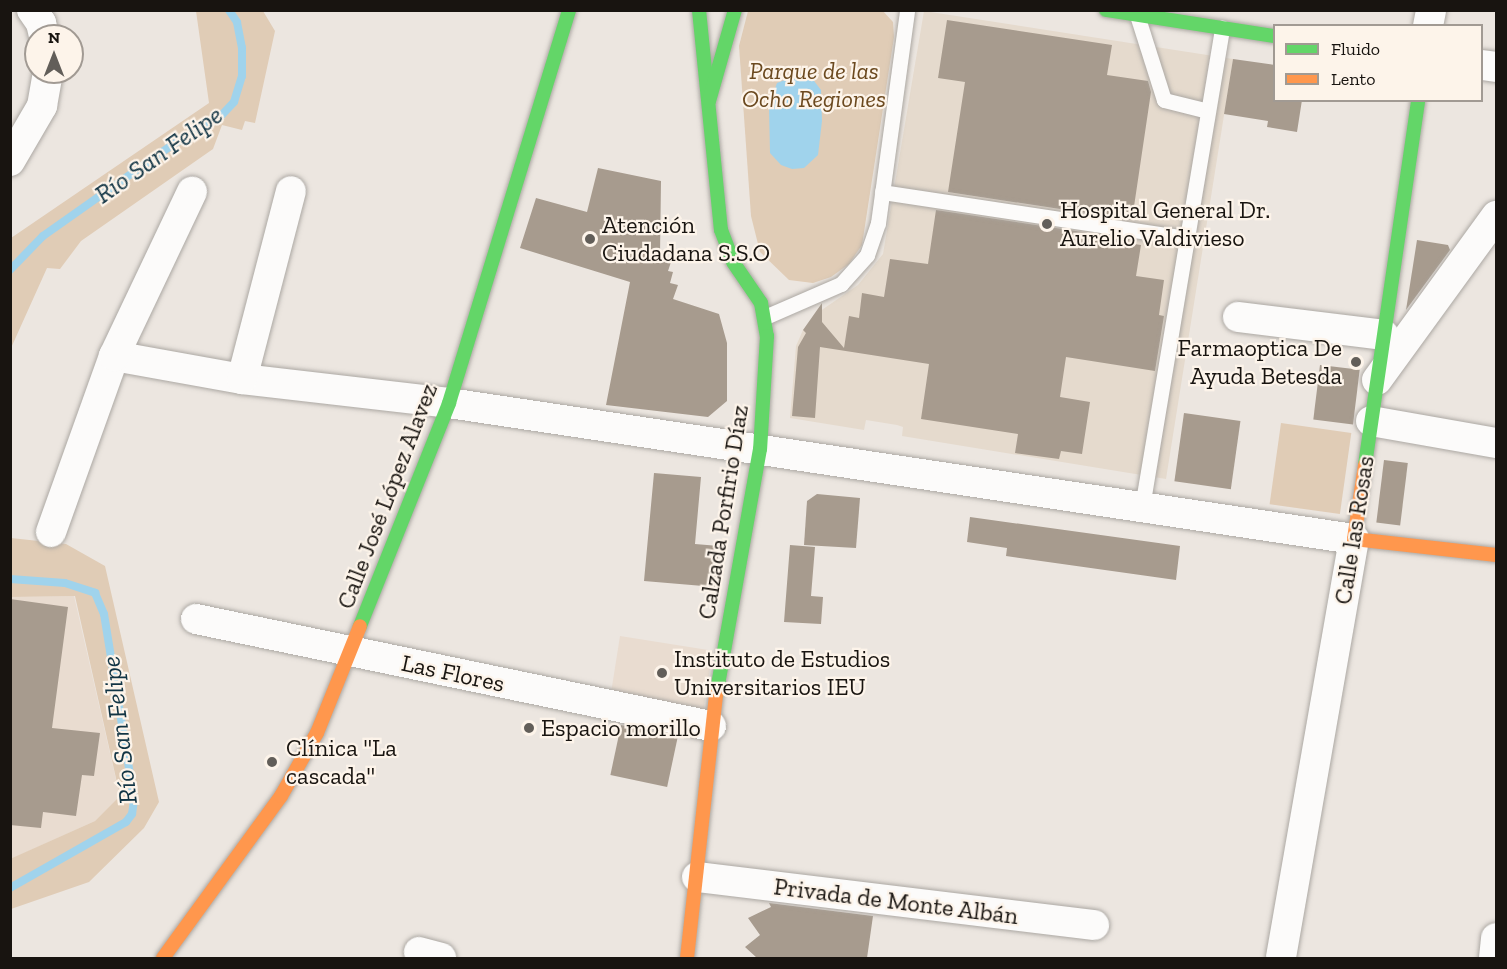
<!DOCTYPE html>
<html>
<head>
<meta charset="utf-8">
<style>
	body { margin:0 }
	#map { position:relative; width:1507px; height:969px; overflow:hidden; background:#ece6e0; font-family:"Zilla Slab",serif }
	div>[style] { position:absolute }
	[style*='--x'] { left:calc(var(--x)*1px); top:calc(var(--y)*1px); width:calc(var(--w)*1px); rotate:calc(var(--a)*1deg) }
	.built>* { inset:0; background:#e5dacd }
	.education>* { inset:0; background:#e9dcd0; transform-origin:0 0 }
	.green>* { inset:0; background:#e0ccb6; transform-origin:0 0 }
	.water>* { inset:0; background:#a0d3ec }
	.stream>* { height:8px; margin:-4px; padding:0 4px; transform-origin:4px; border-radius:4px; background:#a0d3ec }
	.building>* { inset:0; background:#a79b8e; transform-origin:0 0 }
	.roads { filter:drop-shadow(0 0 2px #aca8a3) drop-shadow(0 0 2px #aca8a3) }
	.lane>* { height:15px; margin:-7.5px; padding:0 7.5px; transform-origin:7.5px; border-radius:7.5px; background:#fcfbfa }
	.street>* { height:30px; margin:-15px; padding:0 15px; transform-origin:15px; border-radius:15px; background:#fcfbfa }
	.fast>* { height:14px; margin:-7px; padding:0 7px; transform-origin:7px; border-radius:7px; background:#63d668 }
	.slow>* { height:14px; margin:-7px; padding:0 7px; transform-origin:7px; border-radius:7px; background:#ff974d }
	.dots>* { width:16px; height:16px; translate:-50% -50%; box-sizing:border-box; border:3px solid #fdf4ea; border-radius:50% }
	span { translate:-50% -50%; white-space:nowrap; text-align:center; line-height:1.15; -webkit-text-stroke:4.5px #fdf4ea; paint-order:stroke }
	.park-label { font-size:24px; color:#6b491f; font-style:italic }
	.poi-label { font-size:24px; color:#181410 }
	.left { translate:0 -50%; text-align:left }
	.right { translate:-100% -50%; text-align:right }
	.street-label { font-size:24px; color:#181410 }
	.water-label { font-size:26px; color:#113444; font-style:italic }
	.frame { position:absolute; inset:0; border:12px solid #181410; pointer-events:none }
	.legend { position:absolute; left:1273px; top:24px; width:210px; height:78px; box-sizing:border-box; background:#fdf4ea; border:2px solid #a19a93; margin:0; padding:8px 10px; list-style:none; font-size:18px; color:#181410 }
	.legend li { display:flex; align-items:center; gap:12px; height:30px }
	.legend b { width:30px; border:2px solid #a19a93 }
	.north { position:absolute; left:24px; top:24px; width:60px; height:60px; box-sizing:border-box; background:#fdf4ea; border:2px solid #a19a93; border-radius:50%; rotate:0deg; font-size:16px; font-weight:700; line-height:24px; text-align:center; color:#181410 }
	.north::after { content:''; display:block; margin:auto; width:21px; height:27px; background:#625e59; clip-path:polygon(50% 0,100% 100%,50% 72%,0 100%) }
</style>
</head>
<body>
<div id="map">
	<div class="built">
		<div style="clip-path:polygon(924px 11px,1233px 59px,1166px 479px,902px 436px,903px 427px,897px 425px,866px 420px,864px 430px,790px 418px,796px 346px,803px 330px,818px 318px,816px 314px,858px 285px,883px 254px)"></div>
	</div>
	<div class="education">
		<div style="clip-path:polygon(74px 596px,120px 797px,95px 821px,11px 859px,10px 597px)"></div>
		<div style="left:620px;top:636px;width:94px;height:61px;rotate:9deg"></div>
	</div>
	<div class="green">
		<div style="clip-path:polygon(882px 10px,893px 22px,894px 37px,862px 245px,849px 264px,831px 277px,813px 283px,789px 280px,760px 252px,751px 216px,739px 46px,748px 11px)"></div>
		<div style="clip-path:polygon(196px 11px,263px 11px,275px 31px,255px 123px,245px 121px,242px 130px,222px 125px,213px 149px,81px 241px,60px 269px,47px 268px,11px 348px,11px 238px,209px 103px)"></div>
		<div style="left:1281px;top:423px;width:71px;height:82px;rotate:8deg"></div>
		<div style="clip-path:polygon(11px 538px,66px 544px,105px 566px,159px 802px,144px 828px,89px 882px,11px 909px,10px 859px,95px 821px,120px 796px,75px 596px,11px 597px)"></div>
	</div>
	<div class="water">
		<div style="clip-path:polygon(800px 74px,811px 77px,821px 90px,822px 121px,818px 155px,804px 168px,792px 169px,781px 165px,770px 153px,769px 106px,777px 83px)"></div>
	</div>
	<div class="stream">
		<div style="--x:10;--y:270;--w:47;--a:-45.9"></div>
		<div style="--x:43;--y:236;--w:158;--a:-35.2"></div>
		<div style="--x:172;--y:145;--w:54;--a:-29.9"></div>
		<div style="--x:219;--y:118;--w:22;--a:-47"></div>
		<div style="--x:234;--y:102;--w:27;--a:-73"></div>
		<div style="--x:242;--y:76;--w:28;--a:-90"></div>
		<div style="--x:242;--y:48;--w:26;--a:-101"></div>
		<div style="--x:237;--y:22;--w:14;--a:-124"></div>
		<div style="--x:10;--y:579;--w:55;--a:4.2"></div>
		<div style="--x:65;--y:583;--w:32;--a:18"></div>
		<div style="--x:95;--y:593;--w:23;--a:67"></div>
		<div style="--x:104;--y:614;--w:188;--a:80.8"></div>
		<div style="--x:134;--y:800;--w:14;--a:98"></div>
		<div style="--x:132;--y:814;--w:10;--a:127"></div>
		<div style="--x:126;--y:822;--w:133;--a:150.4"></div>
	</div>
	<div class="building">
		<div style="clip-path:polygon(947px 20px,1112px 45px,1107px 75px,1148px 81px,1151px 92px,1132px 220px,948px 192px,965px 82px,938px 78px)"></div>
		<div style="clip-path:polygon(1233px 59px,1275px 65px,1275px 100px,1302px 100px,1297px 132px,1267px 127px,1268px 121px,1224px 114px)"></div>
		<div style="clip-path:polygon(598px 168px,661px 181px,660px 255px,672px 259px,668px 271px,673px 272px,670px 283px,678px 285px,673px 299px,719px 314px,727px 343px,727px 401px,708px 417px,606px 405px,630px 282px,520px 248px,536px 198px,587px 212px)"></div>
		<div style="clip-path:polygon(936px 210px,1129px 239px,1128px 243px,1141px 245px,1136px 276px,1164px 280px,1159px 315px,1164px 316px,1155px 371px,1066px 357px,1060px 397px,1090px 402px,1082px 454px,1061px 451px,1059px 459px,1015px 453px,1018px 434px,921px 419px,929px 364px,820px 347px,815px 418px,792px 416px,798px 347px,806px 333px,803px 330px,822px 303px,822px 322px,844px 348px,849px 316px,859px 318px,862px 293px,884px 297px,890px 259px,928px 264px)"></div>
		<div style="clip-path:polygon(1417px 240px,1448px 245px,1450px 250px,1406px 310px)"></div>
		<div style="left:1320px;top:365px;width:40px;height:55px;rotate:7deg"></div>
		<div style="left:1184px;top:413px;width:57px;height:69px;rotate:8deg"></div>
		<div style="left:1384px;top:460px;width:24px;height:63px;rotate:7deg"></div>
		<div style="clip-path:polygon(654px 473px,701px 477px,695px 544px,719px 546px,715px 587px,644px 581px)"></div>
		<div style="clip-path:polygon(817px 494px,860px 498px,856px 548px,804px 545px,807px 501px)"></div>
		<div style="clip-path:polygon(970px 517px,1180px 546px,1176px 580px,1006px 556px,1007px 548px,967px 542px)"></div>
		<div style="clip-path:polygon(790px 545px,815px 547px,811px 596px,823px 597px,821px 624px,784px 622px)"></div>
		<div style="clip-path:polygon(10px 599px,68px 607px,52px 728px,100px 733px,94px 776px,82px 775px,76px 816px,43px 812px,41px 828px,10px 825px)"></div>
		<div style="left:621px;top:725px;width:58px;height:51px;rotate:12deg"></div>
		<div style="clip-path:polygon(769px 903px,873px 916px,867px 958px,757px 958px,745px 947px,760px 935px,748px 918px,771px 907px)"></div>
	</div>
	<div class="roads">
		<div class="lane">
			<div style="--x:1137;--y:15;--w:89;--a:72.4"></div>
			<div style="--x:1164;--y:100;--w:45;--a:14"></div>
			<div style="--x:882;--y:192;--w:308;--a:8.6"></div>
			<div style="--x:765;--y:317;--w:83;--a:-23.5"></div>
			<div style="--x:841;--y:284;--w:39;--a:-48"></div>
			<div style="--x:867;--y:255;--w:34;--a:-71"></div>
			<div style="--x:878;--y:223;--w:215;--a:-82.2"></div>
			<div style="--x:1142;--y:507;--w:486;--a:-80.5"></div>
		</div>
		<div class="street">
			<div style="--x:32;--y:10;--w:16;--a:55"></div>
			<div style="--x:41;--y:23;--w:13;--a:77"></div>
			<div style="--x:1428;--y:26;--w:16;--a:-79"></div>
			<div style="--x:1482;--y:65;--w:14;--a:8"></div>
			<div style="--x:10;--y:161;--w:64;--a:-59.8"></div>
			<div style="--x:42;--y:106;--w:35;--a:-80"></div>
			<div style="--x:1238;--y:317;--w:147;--a:7"></div>
			<div style="--x:114;--y:356;--w:130;--a:10.2"></div>
			<div style="--x:242;--y:379;--w:208;--a:6.6"></div>
			<div style="--x:449;--y:403;--w:915;--a:8.55"></div>
			<div style="--x:1354;--y:539;--w:425;--a:99.9"></div>
			<div style="--x:242;--y:379;--w:194;--a:-75.4"></div>
			<div style="--x:1377;--y:380;--w:203;--a:-54"></div>
			<div style="--x:1371;--y:421;--w:127;--a:10"></div>
			<div style="--x:51;--y:532;--w:187;--a:-70.3"></div>
			<div style="--x:114;--y:356;--w:182;--a:-64.6"></div>
			<div style="--x:196;--y:619;--w:526;--a:11.74"></div>
			<div style="--x:697;--y:877;--w:400;--a:6.9"></div>
			<div style="--x:419;--y:952;--w:23;--a:15"></div>
			<div style="--x:1494;--y:958;--w:20;--a:-84"></div>
		</div>
		<div class="fast">
			<div style="--x:699;--y:10;--w:221;--a:84.3"></div>
			<div style="--x:721;--y:230;--w:34;--a:69"></div>
			<div style="--x:733;--y:262;--w:50;--a:55.7"></div>
			<div style="--x:761;--y:303;--w:34;--a:80"></div>
			<div style="--x:767;--y:336;--w:113;--a:93.5"></div>
			<div style="--x:760;--y:449;--w:250;--a:100.1"></div>
			<div style="--x:1106;--y:10;--w:170;--a:8.8"></div>
			<div style="--x:709;--y:101;--w:95;--a:-74.1"></div>
			<div style="--x:1365;--y:465;--w:369;--a:-81.7"></div>
			<div style="--x:360;--y:626;--w:240;--a:-68.2"></div>
			<div style="--x:449;--y:403;--w:411;--a:-73"></div>
		</div>
		<div class="slow">
			<div style="--x:1365;--y:465;--w:75;--a:98.5"></div>
			<div style="--x:1354;--y:539;--w:143;--a:6.4"></div>
			<div style="--x:163;--y:958;--w:200;--a:-53.9"></div>
			<div style="--x:281;--y:796;--w:73;--a:-60.3"></div>
			<div style="--x:317;--y:733;--w:115;--a:-68.1"></div>
			<div style="--x:687;--y:958;--w:265;--a:-83.7"></div>
		</div>
	</div>
	<div class="dots">
		<div style="left:1047px;top:224px;background:#625e59"></div>
		<div style="left:590px;top:239px;background:#625e59"></div>
		<div style="left:1356px;top:362px;background:#625e59"></div>
		<div style="left:662px;top:673px;background:#625e59"></div>
		<div style="left:529px;top:728px;background:#625e59"></div>
		<div style="left:272px;top:762px;background:#625e59"></div>
	</div>
	<div class="park-label">
		<span style="left:814px;top:85px">Parque de las<br>Ocho Regiones</span>
	</div>
	<div class="poi-label">
		<span class="left" style="left:1060px;top:224px">Hospital General Dr.<br>Aurelio Valdivieso</span>
		<span class="left" style="left:602px;top:239px">Atención<br>Ciudadana S.S.O</span>
		<span class="right" style="left:1342px;top:362px">Farmaoptica De<br>Ayuda Betesda</span>
		<span class="left" style="left:674px;top:673px">Instituto de Estudios<br>Universitarios IEU</span>
		<span class="left" style="left:541px;top:728px">Espacio morillo</span>
		<span class="left" style="left:286px;top:762px">Clínica "La<br>cascada"</span>
	</div>
	<div class="street-label">
		<span style="left:387px;top:496px;rotate:-69deg">Calle José López Alavez</span>
		<span style="left:723px;top:512px;rotate:-81deg">Calzada Porfirio Díaz</span>
		<span style="left:1354px;top:530px;rotate:-81deg">Calle las Rosas</span>
		<span style="left:453px;top:673px;rotate:12deg">Las Flores</span>
		<span style="left:896px;top:901px;rotate:7deg">Privada de Monte Albán</span>
	</div>
	<div class="water-label">
		<span style="left:159px;top:155px;rotate:-35deg">Río San Felipe</span>
		<span style="left:120px;top:730px;rotate:-97deg">Río San Felipe</span>
	</div>
	<div class="frame"></div>
	<ul class="legend">
	<li><b style="height:8px;background:#63d668"></b>Fluido</li>
	<li><b style="height:8px;background:#ff974d"></b>Lento</li>
	</ul>
	<div class="north">N</div>
</div>
</body>
</html>
